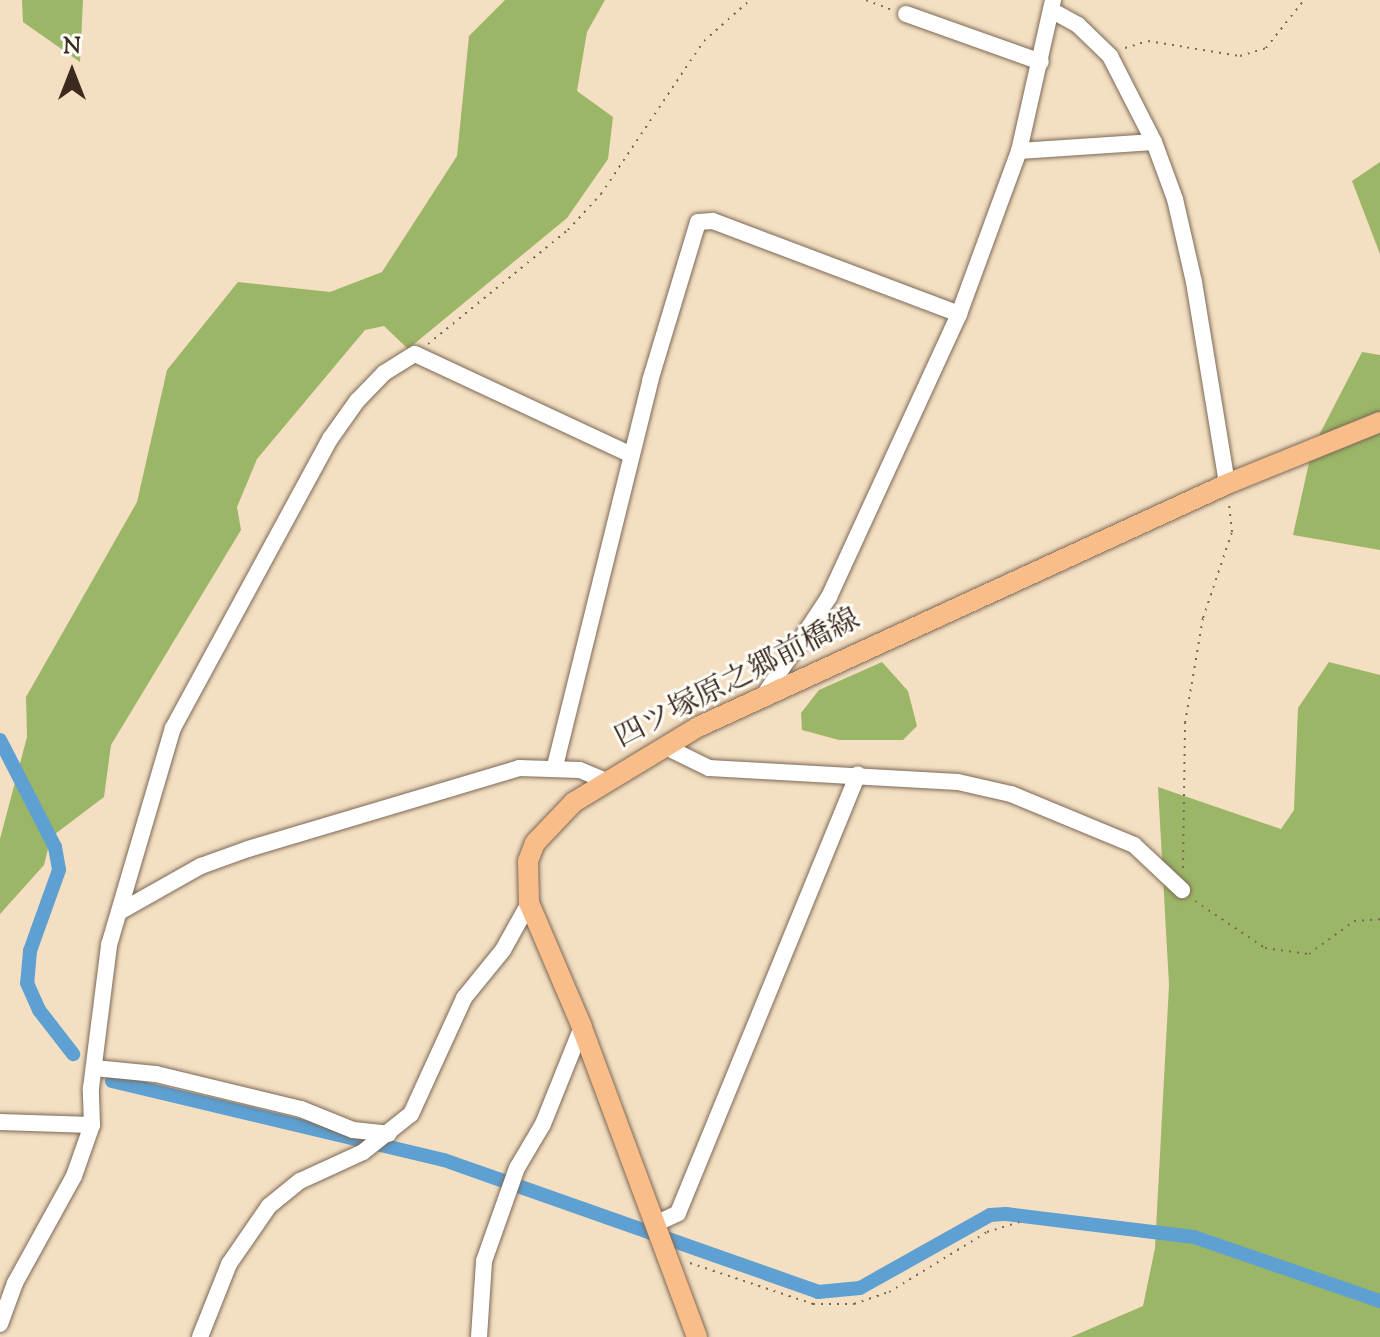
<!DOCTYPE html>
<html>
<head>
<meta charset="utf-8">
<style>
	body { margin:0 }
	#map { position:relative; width:1380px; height:1337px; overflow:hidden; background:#f4dfc2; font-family:"Sorts Mill Goudy","Noto Serif JP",serif }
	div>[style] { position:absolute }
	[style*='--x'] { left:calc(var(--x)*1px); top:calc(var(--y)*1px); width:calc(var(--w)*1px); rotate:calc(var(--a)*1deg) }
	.forest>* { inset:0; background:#9cb667 }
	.canal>* { height:14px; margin:-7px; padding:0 7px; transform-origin:7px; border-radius:7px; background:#5da0d1 }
	.path>* { height:2px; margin-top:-1px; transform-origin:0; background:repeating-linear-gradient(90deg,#7c6957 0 2px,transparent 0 8px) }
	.roads { filter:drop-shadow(0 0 2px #7c6957) drop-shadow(0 0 2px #7c6957) }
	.minor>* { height:16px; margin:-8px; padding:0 8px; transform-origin:8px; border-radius:8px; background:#fff }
	.major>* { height:20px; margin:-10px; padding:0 10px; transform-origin:10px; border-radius:10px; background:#f8bd88 }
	span { translate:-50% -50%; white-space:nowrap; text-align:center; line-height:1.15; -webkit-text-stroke:6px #fdfcf7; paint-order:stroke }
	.street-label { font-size:30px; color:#3b2a1e }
	.north { position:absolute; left:32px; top:32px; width:80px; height:80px; -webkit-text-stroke:6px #fdfcf7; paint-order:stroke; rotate:0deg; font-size:22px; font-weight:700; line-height:32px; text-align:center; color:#3b2a1e }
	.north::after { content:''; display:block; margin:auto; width:28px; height:36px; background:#3b2a1e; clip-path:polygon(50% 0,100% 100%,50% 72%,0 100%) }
</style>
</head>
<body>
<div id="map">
	<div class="forest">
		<div style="clip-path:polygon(22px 0,83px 0,80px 62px,23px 22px)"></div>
		<div style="clip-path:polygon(505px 0,605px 0,587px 32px,577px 91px,613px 117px,608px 159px,567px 218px,408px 349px,384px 326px,365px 330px,257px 459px,237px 507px,241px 530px,111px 745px,104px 797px,51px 837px,44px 865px,0 914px,0 839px,27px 737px,26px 697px,137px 502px,167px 370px,238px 282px,330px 292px,382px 272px,457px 156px,469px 36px)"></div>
		<div style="clip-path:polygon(1380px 162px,1380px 254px,1352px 181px)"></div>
		<div style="clip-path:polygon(1362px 352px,1380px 355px,1380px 550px,1293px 535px,1312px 449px)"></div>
		<div style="clip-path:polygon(882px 662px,908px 691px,917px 726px,903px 740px,839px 740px,802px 730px,801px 713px,819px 690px)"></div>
		<div style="clip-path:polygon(1329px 662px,1380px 675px,1380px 1337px,1071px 1337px,1143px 1306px,1155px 1248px,1169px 985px,1158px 787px,1281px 829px,1294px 810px,1298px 708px)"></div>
	</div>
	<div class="canal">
		<div style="--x:0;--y:740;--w:120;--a:62.8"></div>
		<div style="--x:55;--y:847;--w:23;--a:80"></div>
		<div style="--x:59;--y:870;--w:86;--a:109.7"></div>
		<div style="--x:30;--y:951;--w:32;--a:95"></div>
		<div style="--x:27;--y:983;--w:30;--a:66"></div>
		<div style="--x:39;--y:1010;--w:56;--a:52.3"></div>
		<div style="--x:112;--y:1081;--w:341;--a:13.4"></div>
		<div style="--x:444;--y:1160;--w:397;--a:19.4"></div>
		<div style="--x:818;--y:1292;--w:42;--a:-5.4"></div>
		<div style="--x:860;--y:1288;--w:149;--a:-29.3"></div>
		<div style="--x:990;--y:1215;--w:16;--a:-4"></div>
		<div style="--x:1006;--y:1214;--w:189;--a:7"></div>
		<div style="--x:1194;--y:1237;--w:197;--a:19"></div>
	</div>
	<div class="path">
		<div style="--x:866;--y:0;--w:26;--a:21"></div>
		<div style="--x:1125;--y:48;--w:24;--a:-17"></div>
		<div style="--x:1148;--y:41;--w:93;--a:9.3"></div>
		<div style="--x:1240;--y:56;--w:27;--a:-17"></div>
		<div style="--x:1266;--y:48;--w:61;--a:-51.6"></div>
		<div style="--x:428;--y:344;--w:181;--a:-39.2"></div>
		<div style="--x:568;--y:230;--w:49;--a:-47.5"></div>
		<div style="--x:601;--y:194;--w:184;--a:-56.1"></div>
		<div style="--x:704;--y:41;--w:62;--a:-41.7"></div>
		<div style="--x:1183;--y:868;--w:145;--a:-89.2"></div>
		<div style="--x:1185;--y:723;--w:107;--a:-80.3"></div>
		<div style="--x:1203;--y:618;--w:91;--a:-71.4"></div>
		<div style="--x:1232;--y:532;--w:31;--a:-96"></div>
		<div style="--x:1195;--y:901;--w:84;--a:33.9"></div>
		<div style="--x:1265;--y:948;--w:44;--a:7.8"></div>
		<div style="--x:1309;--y:954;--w:56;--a:-36.3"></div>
		<div style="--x:1354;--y:921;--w:26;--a:-4"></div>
		<div style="--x:690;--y:1263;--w:130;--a:18.4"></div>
		<div style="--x:813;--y:1304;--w:41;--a:0"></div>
		<div style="--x:854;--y:1304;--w:37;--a:-19"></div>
		<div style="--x:889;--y:1292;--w:115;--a:-31.5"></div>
		<div style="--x:987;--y:1232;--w:34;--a:-17"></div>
	</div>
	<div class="roads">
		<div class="minor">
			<div style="--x:1051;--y:10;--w:31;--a:29"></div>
			<div style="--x:1078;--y:25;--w:45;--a:44.1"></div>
			<div style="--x:1110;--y:56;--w:97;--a:62.9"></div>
			<div style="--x:1154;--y:142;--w:61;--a:69.8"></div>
			<div style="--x:1175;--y:199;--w:85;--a:77.1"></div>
			<div style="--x:1194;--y:282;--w:205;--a:80.7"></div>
			<div style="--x:906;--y:14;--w:143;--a:19.6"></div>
			<div style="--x:1019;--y:151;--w:135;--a:-3.8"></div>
			<div style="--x:765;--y:694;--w:116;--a:-56.6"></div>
			<div style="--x:829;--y:597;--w:311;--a:-65.3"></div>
			<div style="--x:959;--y:314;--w:174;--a:-69.8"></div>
			<div style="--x:1019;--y:151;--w:155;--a:-77.3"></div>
			<div style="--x:664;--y:746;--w:50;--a:26.1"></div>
			<div style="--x:709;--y:768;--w:249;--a:3.2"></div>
			<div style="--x:958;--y:782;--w:54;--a:12.8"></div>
			<div style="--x:1011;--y:794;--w:133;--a:22.5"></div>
			<div style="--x:1134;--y:845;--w:66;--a:43.2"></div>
			<div style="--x:555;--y:766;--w:397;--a:-76.1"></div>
			<div style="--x:650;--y:381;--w:166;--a:-73.2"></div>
			<div style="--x:698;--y:222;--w:15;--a:-4"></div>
			<div style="--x:713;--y:221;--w:263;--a:20.7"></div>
			<div style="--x:121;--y:911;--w:92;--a:-29.4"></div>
			<div style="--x:201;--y:866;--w:50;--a:-19.9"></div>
			<div style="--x:248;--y:849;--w:283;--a:-16.6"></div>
			<div style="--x:519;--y:768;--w:61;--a:1.9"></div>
			<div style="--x:580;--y:770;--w:28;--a:23"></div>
			<div style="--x:94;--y:1068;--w:62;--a:5.5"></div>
			<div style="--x:156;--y:1074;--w:149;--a:13.6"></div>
			<div style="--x:301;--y:1109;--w:56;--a:22"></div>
			<div style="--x:353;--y:1130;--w:36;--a:6"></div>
			<div style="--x:0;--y:1122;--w:92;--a:1.9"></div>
			<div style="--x:657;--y:1223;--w:23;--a:-25"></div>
			<div style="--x:678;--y:1213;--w:474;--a:-67.7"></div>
			<div style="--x:0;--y:1324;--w:44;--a:-69.9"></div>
			<div style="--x:15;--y:1283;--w:122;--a:-61.1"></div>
			<div style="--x:74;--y:1176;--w:54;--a:-70.6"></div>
			<div style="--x:92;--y:1125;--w:37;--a:-92"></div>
			<div style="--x:91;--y:1088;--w:144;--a:-82.8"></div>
			<div style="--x:109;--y:945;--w:226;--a:-73.6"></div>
			<div style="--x:173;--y:728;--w:329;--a:-61.5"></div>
			<div style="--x:330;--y:439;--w:47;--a:-54.6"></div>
			<div style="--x:357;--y:401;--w:39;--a:-46"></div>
			<div style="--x:384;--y:373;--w:36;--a:-32"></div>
			<div style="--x:415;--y:354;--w:239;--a:25"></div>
			<div style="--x:200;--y:1337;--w:79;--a:-68.3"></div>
			<div style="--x:229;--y:1264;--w:70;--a:-55.4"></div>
			<div style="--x:269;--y:1206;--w:40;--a:-39"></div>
			<div style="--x:300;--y:1181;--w:69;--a:-24.7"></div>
			<div style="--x:363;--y:1152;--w:61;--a:-38.4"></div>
			<div style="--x:411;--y:1114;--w:128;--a:-65.4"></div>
			<div style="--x:464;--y:998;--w:62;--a:-50.9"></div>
			<div style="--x:503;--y:950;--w:54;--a:-61"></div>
			<div style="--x:479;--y:1337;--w:76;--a:-86.2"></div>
			<div style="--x:484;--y:1261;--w:99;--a:-70.5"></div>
			<div style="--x:517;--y:1168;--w:51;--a:-59.4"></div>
			<div style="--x:543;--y:1124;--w:105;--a:-68.1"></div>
		</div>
		<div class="major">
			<div style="--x:697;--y:1337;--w:331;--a:-110.4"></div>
			<div style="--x:582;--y:1027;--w:135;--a:-113.1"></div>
			<div style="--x:529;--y:903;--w:42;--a:-91.4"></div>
			<div style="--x:528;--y:861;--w:19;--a:-69"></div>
			<div style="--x:535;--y:843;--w:57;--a:-46.4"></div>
			<div style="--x:574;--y:802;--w:145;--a:-31.2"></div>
			<div style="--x:698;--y:727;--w:582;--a:-24.67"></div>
			<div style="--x:1227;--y:484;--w:165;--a:-22.1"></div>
		</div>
	</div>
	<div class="street-label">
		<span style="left:738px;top:680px;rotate:-27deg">四ツ塚原之郷前橋線</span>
	</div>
	<div class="north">N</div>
</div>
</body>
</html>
